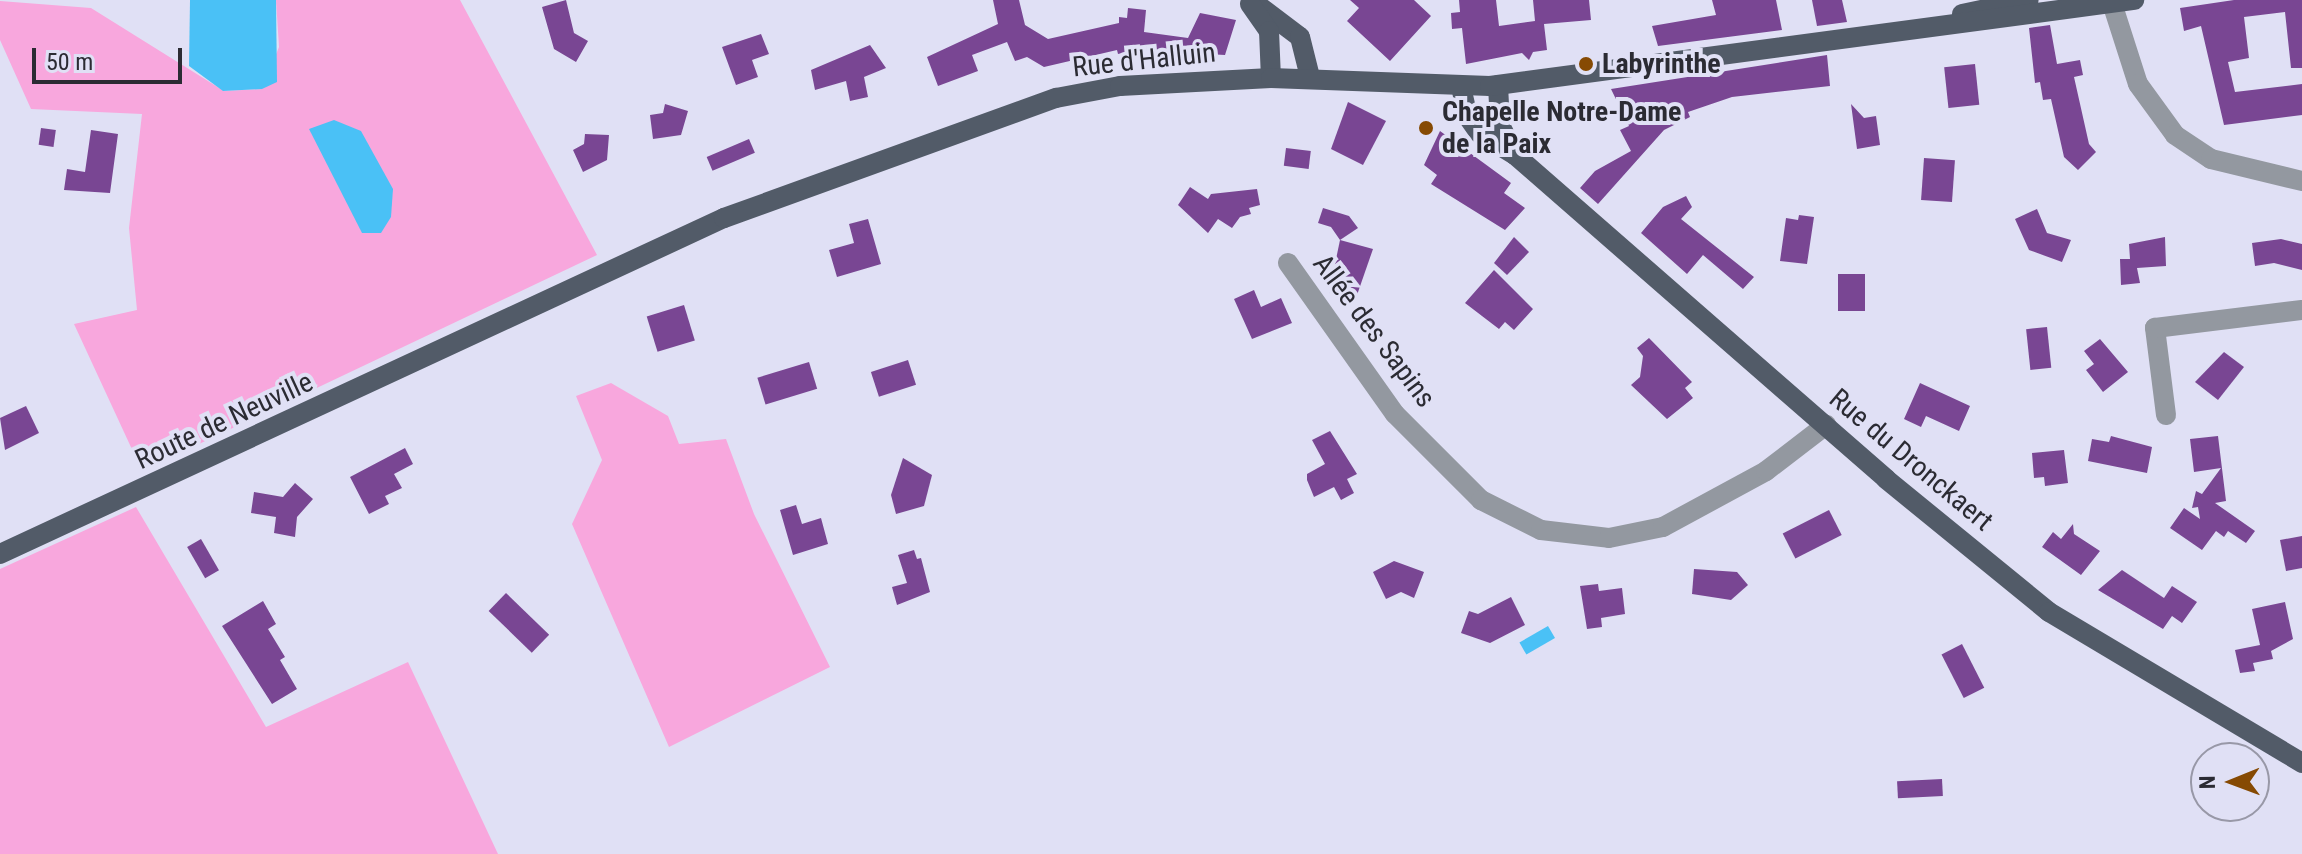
<!DOCTYPE html>
<html>
<head>
<meta charset="utf-8">
<style>
	body { margin:0 }
	#map { position:relative; width:2302px; height:854px; overflow:hidden; background:#e0e0f5; font-family:"Roboto Condensed",sans-serif }
	div>[style] { position:absolute }
	[style*='--x'] { left:calc(var(--x)*1px); top:calc(var(--y)*1px); width:calc(var(--w)*1px); rotate:calc(var(--a)*1deg) }
	.green>* { inset:0; background:#f8a7dd }
	.water>* { inset:0; background:#4ac1f6; transform-origin:0 0 }
	.building>* { inset:0; background:#794693; transform-origin:0 0 }
	.minor>* { height:20px; margin:-10px; padding:0 10px; transform-origin:10px; border-radius:10px; background:#9398a0 }
	.major>* { height:20px; margin:-10px; padding:0 10px; transform-origin:10px; border-radius:10px; background:#525b68 }
	.dots>* { width:22px; height:22px; translate:-50% -50%; box-sizing:border-box; border:4px solid #e0e0f5; border-radius:50% }
	span { translate:-50% -50%; white-space:nowrap; text-align:center; line-height:1.15; -webkit-text-stroke:8px #e0e0f5; paint-order:stroke }
	.street-label { font-size:28px; color:#2b2b33 }
	.poi-label { font-size:28px; color:#2b2b33; font-weight:700 }
	.left { translate:0 -50%; text-align:left }
	.north { position:absolute; left:2190px; top:742px; width:80px; height:80px; box-sizing:border-box; background:#e0e0f5; border:2px solid #9898a7; border-radius:50%; rotate:269deg; font-size:22px; font-weight:700; line-height:32px; text-align:center; color:#2b2b33 }
	.north::after { content:''; display:block; margin:auto; width:28px; height:36px; background:#864a03; clip-path:polygon(50% 0,100% 100%,50% 72%,0 100%) }
	.scale { position:absolute; left:32px; top:48px; width:150px; height:36px; box-sizing:border-box; border:4px solid #2b2b33; border-top:0; padding-left:10px; font-size:24px; line-height:28px; white-space:nowrap; color:#2b2b33; -webkit-text-stroke:6px #e0e0f5; paint-order:stroke }
</style>
</head>
<body>
<div id="map">
	<div class="green">
		<div style="clip-path:polygon(276px 0,460px 0,597px 255px,142px 471px,74px 324px,137px 310px,129px 228px,142px 114px,31px 109px,0 40px,0 1px,91px 8px,224px 91px,262px 89px,279px 47px)"></div>
		<div style="clip-path:polygon(611px 383px,668px 416px,679px 444px,726px 439px,754px 514px,830px 667px,669px 747px,572px 524px,602px 460px,576px 396px)"></div>
		<div style="clip-path:polygon(136px 507px,266px 727px,408px 662px,498px 854px,0 854px,0 569px)"></div>
	</div>
	<div class="water">
		<div style="clip-path:polygon(190px 0,276px 0,277px 82px,262px 89px,223px 91px,189px 66px)"></div>
		<div style="clip-path:polygon(334px 120px,361px 131px,393px 189px,391px 217px,381px 233px,362px 233px,309px 129px)"></div>
		<div style="left:1548px;top:626px;width:14px;height:33px;rotate:60deg"></div>
	</div>
	<div class="building">
		<div style="clip-path:polygon(566px 0,574px 33px,588px 41px,576px 62px,554px 49px,542px 7px)"></div>
		<div style="clip-path:polygon(993px 0,1019px 0,1025px 25px,1048px 39px,1119px 23px,1119px 17px,1127px 18px,1128px 8px,1146px 10px,1144px 32px,1188px 38px,1200px 13px,1236px 20px,1225px 55px,1135px 50px,1118px 54px,1117px 50px,1044px 67px,1027px 57px,1015px 61px,1007px 42px,972px 55px,978px 71px,938px 86px,927px 57px,998px 24px)"></div>
		<div style="clip-path:polygon(1350px 0,1414px 0,1431px 16px,1390px 61px,1347px 21px,1359px 8px)"></div>
		<div style="clip-path:polygon(1459px 0,1496px 0,1499px 26px,1535px 21px,1533px 0,1589px 0,1591px 20px,1544px 24px,1547px 50px,1533px 52px,1529px 60px,1522px 53px,1466px 64px,1462px 28px,1452px 29px,1451px 13px,1460px 12px)"></div>
		<div style="clip-path:polygon(1712px 0,1776px 0,1782px 30px,1658px 46px,1652px 26px,1716px 15px)"></div>
		<div style="clip-path:polygon(1812px 0,1842px 0,1847px 22px,1817px 26px)"></div>
		<div style="clip-path:polygon(2234px 0,2302px 0,2302px 68px,2291px 68px,2285px 12px,2244px 17px,2249px 58px,2228px 62px,2235px 92px,2302px 84px,2302px 115px,2224px 125px,2201px 26px,2184px 31px,2180px 8px)"></div>
		<div style="clip-path:polygon(2050px 25px,2057px 64px,2080px 60px,2083px 75px,2074px 77px,2089px 144px,2096px 152px,2078px 170px,2064px 157px,2051px 99px,2043px 100px,2040px 82px,2035px 83px,2029px 28px)"></div>
		<div style="clip-path:polygon(761px 34px,769px 54px,752px 60px,758px 77px,736px 85px,722px 47px)"></div>
		<div style="clip-path:polygon(870px 45px,886px 68px,864px 77px,868px 97px,850px 101px,846px 81px,815px 90px,811px 70px)"></div>
		<div style="clip-path:polygon(1827px 55px,1830px 86px,1732px 97px,1688px 112px,1690px 117px,1664px 130px,1598px 204px,1580px 188px,1595px 171px,1631px 151px,1620px 130px,1629px 126px,1611px 89px)"></div>
		<div style="left:1975px;top:64px;width:41px;height:31px;rotate:84deg"></div>
		<div style="clip-path:polygon(1348px 102px,1386px 121px,1363px 165px,1331px 149px)"></div>
		<div style="clip-path:polygon(665px 104px,688px 111px,681px 135px,653px 139px,650px 115px,663px 113px)"></div>
		<div style="clip-path:polygon(1851px 104px,1864px 118px,1876px 116px,1880px 145px,1857px 149px)"></div>
		<div style="left:41px;top:128px;width:15px;height:17px;rotate:8deg"></div>
		<div style="clip-path:polygon(91px 130px,118px 134px,110px 193px,64px 190px,67px 169px,85px 172px)"></div>
		<div style="clip-path:polygon(1440px 131px,1511px 183px,1504px 193px,1525px 208px,1505px 230px,1431px 184px,1437px 175px,1424px 165px)"></div>
		<div style="clip-path:polygon(585px 134px,609px 135px,607px 160px,583px 172px,573px 150px,584px 144px)"></div>
		<div style="left:749px;top:139px;width:15px;height:46px;rotate:67deg"></div>
		<div style="left:1286px;top:148px;width:25px;height:18px;rotate:7deg"></div>
		<div style="left:1924px;top:158px;width:31px;height:42px;rotate:4deg"></div>
		<div style="clip-path:polygon(1190px 187px,1208px 199px,1211px 194px,1257px 189px,1260px 205px,1249px 208px,1251px 214px,1240px 217px,1232px 228px,1218px 219px,1208px 233px,1178px 205px)"></div>
		<div style="clip-path:polygon(1686px 196px,1692px 207px,1681px 219px,1754px 277px,1743px 289px,1703px 255px,1687px 274px,1641px 233px,1663px 207px)"></div>
		<div style="clip-path:polygon(1323px 208px,1349px 216px,1358px 228px,1340px 240px,1331px 227px,1318px 223px)"></div>
		<div style="clip-path:polygon(2037px 209px,2047px 233px,2071px 240px,2062px 262px,2029px 250px,2015px 219px)"></div>
		<div style="clip-path:polygon(1799px 215px,1814px 217px,1807px 264px,1780px 261px,1786px 218px,1798px 220px)"></div>
		<div style="clip-path:polygon(868px 219px,881px 264px,837px 277px,829px 250px,854px 243px,849px 224px)"></div>
		<div style="clip-path:polygon(1514px 237px,1529px 252px,1507px 275px,1494px 263px)"></div>
		<div style="clip-path:polygon(2165px 237px,2166px 266px,2137px 268px,2140px 283px,2121px 285px,2120px 259px,2130px 259px,2129px 244px)"></div>
		<div style="clip-path:polygon(2281px 239px,2302px 244px,2302px 270px,2274px 263px,2255px 266px,2252px 243px)"></div>
		<div style="clip-path:polygon(1340px 240px,1373px 249px,1357px 295px,1329px 293px)"></div>
		<div style="clip-path:polygon(1494px 270px,1533px 309px,1514px 330px,1505px 322px,1499px 329px,1465px 303px)"></div>
		<div style="left:1865px;top:274px;width:37px;height:27px;rotate:90deg"></div>
		<div style="clip-path:polygon(1254px 290px,1261px 307px,1281px 298px,1292px 323px,1252px 339px,1234px 299px)"></div>
		<div style="left:684px;top:305px;width:37px;height:39px;rotate:73deg"></div>
		<div style="left:2047px;top:327px;width:41px;height:21px;rotate:84deg"></div>
		<div style="clip-path:polygon(1649px 338px,1692px 382px,1685px 388px,1693px 398px,1667px 419px,1631px 385px,1640px 377px,1643px 356px,1637px 348px)"></div>
		<div style="clip-path:polygon(2100px 339px,2128px 372px,2103px 392px,2086px 370px,2094px 364px,2084px 351px)"></div>
		<div style="clip-path:polygon(2224px 352px,2244px 367px,2218px 400px,2195px 382px)"></div>
		<div style="left:908px;top:360px;width:26px;height:39px;rotate:72deg"></div>
		<div style="left:809px;top:362px;width:28px;height:54px;rotate:73deg"></div>
		<div style="clip-path:polygon(1920px 383px,1970px 406px,1959px 431px,1926px 416px,1921px 427px,1904px 419px)"></div>
		<div style="clip-path:polygon(26px 406px,39px 433px,5px 450px,0 418px)"></div>
		<div style="clip-path:polygon(1330px 431px,1357px 474px,1347px 479px,1354px 493px,1341px 500px,1334px 487px,1314px 497px,1307px 480px,1307px 474px,1325px 464px,1312px 440px)"></div>
		<div style="clip-path:polygon(2111px 436px,2152px 447px,2147px 473px,2088px 461px,2092px 439px,2109px 442px)"></div>
		<div style="clip-path:polygon(2218px 436px,2226px 501px,2215px 503px,2255px 531px,2246px 543px,2228px 531px,2224px 537px,2216px 531px,2202px 550px,2170px 528px,2184px 508px,2200px 519px,2198px 507px,2192px 508px,2196px 491px,2202px 494px,2221px 468px,2194px 472px,2190px 439px)"></div>
		<div style="clip-path:polygon(405px 448px,413px 464px,394px 474px,402px 488px,385px 496px,389px 504px,369px 514px,350px 477px)"></div>
		<div style="clip-path:polygon(2064px 450px,2068px 483px,2045px 486px,2044px 477px,2034px 478px,2032px 453px)"></div>
		<div style="clip-path:polygon(903px 458px,932px 475px,924px 506px,896px 514px,891px 495px)"></div>
		<div style="clip-path:polygon(295px 483px,313px 499px,297px 517px,295px 537px,274px 533px,276px 517px,251px 513px,254px 492px,283px 497px)"></div>
		<div style="clip-path:polygon(796px 505px,802px 524px,821px 518px,828px 544px,793px 555px,780px 510px)"></div>
		<div style="left:1829px;top:510px;width:28px;height:52px;rotate:63deg"></div>
		<div style="clip-path:polygon(2073px 524px,2074px 534px,2100px 551px,2081px 575px,2042px 547px,2053px 532px,2061px 539px)"></div>
		<div style="clip-path:polygon(2302px 536px,2302px 568px,2286px 571px,2280px 540px)"></div>
		<div style="left:201px;top:539px;width:36px;height:16px;rotate:60deg"></div>
		<div style="clip-path:polygon(914px 550px,917px 559px,921px 558px,930px 592px,897px 605px,892px 587px,907px 583px,898px 555px)"></div>
		<div style="clip-path:polygon(1394px 561px,1424px 572px,1414px 598px,1401px 592px,1386px 599px,1373px 572px)"></div>
		<div style="clip-path:polygon(1694px 569px,1737px 572px,1748px 585px,1731px 600px,1692px 594px)"></div>
		<div style="clip-path:polygon(2122px 570px,2164px 598px,2172px 586px,2197px 602px,2182px 623px,2172px 616px,2163px 629px,2098px 590px)"></div>
		<div style="clip-path:polygon(1598px 584px,1599px 591px,1622px 588px,1625px 614px,1601px 618px,1602px 627px,1587px 629px,1580px 586px)"></div>
		<div style="left:506px;top:593px;width:60px;height:25px;rotate:44deg"></div>
		<div style="clip-path:polygon(1511px 597px,1525px 625px,1490px 643px,1461px 633px,1469px 611px,1478px 614px)"></div>
		<div style="clip-path:polygon(263px 601px,276px 624px,268px 629px,285px 657px,280px 660px,297px 689px,272px 704px,222px 626px)"></div>
		<div style="clip-path:polygon(2285px 602px,2293px 639px,2271px 651px,2273px 659px,2253px 663px,2255px 671px,2240px 673px,2235px 650px,2260px 645px,2252px 609px)"></div>
		<div style="left:1962px;top:644px;width:49px;height:23px;rotate:63deg"></div>
		<div style="left:1942px;top:779px;width:17px;height:45px;rotate:87deg"></div>
	</div>
	<div class="minor">
		<div style="--x:2111;--y:0;--w:88;--a:72.2"></div>
		<div style="--x:2138;--y:84;--w:63;--a:54"></div>
		<div style="--x:2175;--y:135;--w:43;--a:33.7"></div>
		<div style="--x:2211;--y:159;--w:94;--a:13.6"></div>
		<div style="--x:1288;--y:263;--w:185;--a:54.7"></div>
		<div style="--x:1395;--y:414;--w:122;--a:45"></div>
		<div style="--x:1481;--y:500;--w:67;--a:26.6"></div>
		<div style="--x:1541;--y:530;--w:68;--a:6.7"></div>
		<div style="--x:1609;--y:538;--w:55;--a:-11.5"></div>
		<div style="--x:1663;--y:527;--w:117;--a:-28.5"></div>
		<div style="--x:1766;--y:471;--w:76;--a:-37.5"></div>
		<div style="--x:2166;--y:415;--w:88;--a:-97.2"></div>
		<div style="--x:2155;--y:328;--w:148;--a:-7"></div>
	</div>
	<div class="major">
		<div style="--x:1251;--y:0;--w:61;--a:37.1"></div>
		<div style="--x:1300;--y:37;--w:41;--a:76"></div>
		<div style="--x:1250;--y:4;--w:33;--a:55"></div>
		<div style="--x:1269;--y:31;--w:47;--a:87.6"></div>
		<div style="--x:1962;--y:14;--w:68;--a:-11.8"></div>
		<div style="--x:1498;--y:85;--w:40;--a:87.1"></div>
		<div style="--x:1500;--y:125;--w:34;--a:63"></div>
		<div style="--x:1461;--y:87;--w:31;--a:77"></div>
		<div style="--x:1468;--y:117;--w:19;--a:55"></div>
		<div style="--x:1479;--y:133;--w:42;--a:31.4"></div>
		<div style="--x:1515;--y:155;--w:493;--a:41.1"></div>
		<div style="--x:1886;--y:479;--w:210;--a:39.2"></div>
		<div style="--x:2049;--y:612;--w:295;--a:30.8"></div>
		<div style="--x:0;--y:554;--w:798;--a:-24.9"></div>
		<div style="--x:724;--y:218;--w:353;--a:-19.9"></div>
		<div style="--x:1056;--y:98;--w:65;--a:-10.6"></div>
		<div style="--x:1120;--y:86;--w:151;--a:-3"></div>
		<div style="--x:1271;--y:78;--w:219;--a:2.1"></div>
		<div style="--x:1490;--y:86;--w:650;--a:-7.61"></div>
	</div>
	<div class="dots">
		<div style="left:1586px;top:64px;background:#864a03"></div>
		<div style="left:1426px;top:128px;background:#864a03"></div>
	</div>
	<div class="street-label">
		<span style="left:1144px;top:60px;rotate:-6deg">Rue d'Halluin</span>
		<span style="left:1374px;top:331px;rotate:53deg">Allée des Sapins</span>
		<span style="left:224px;top:421px;rotate:-25deg">Route de Neuville</span>
		<span style="left:1911px;top:460px;rotate:40deg">Rue du Dronckaert</span>
	</div>
	<div class="poi-label">
		<span class="left" style="left:1602px;top:64px">Labyrinthe</span>
		<span class="left" style="left:1442px;top:128px">Chapelle Notre-Dame<br>de la Paix</span>
	</div>
	<div class="north">N</div>
	<div class="scale">50 m</div>
</div>
</body>
</html>
